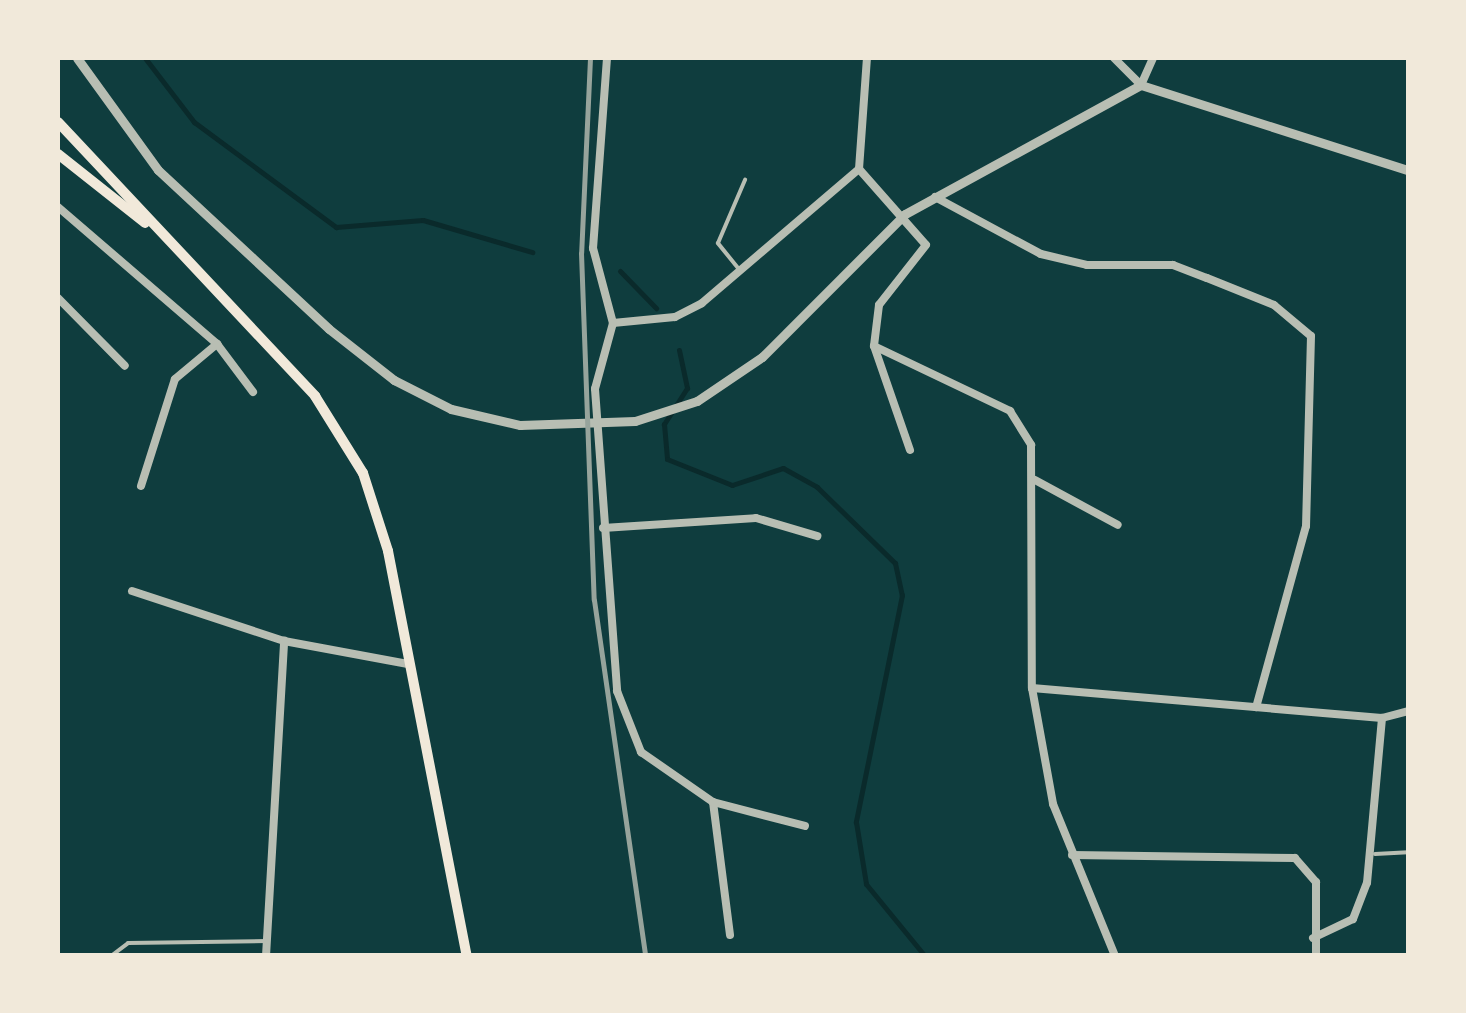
<!DOCTYPE html>
<html>
<head>
<meta charset="utf-8">
<style>
	body { margin:0 }
	#map { position:relative; width:1466px; height:1013px; overflow:hidden; background:#0f3d3e; font-family:"Asap Condensed",sans-serif }
	div>[style] { position:absolute }
	[style*='--x'] { left:calc(var(--x)*1px); top:calc(var(--y)*1px); width:calc(var(--w)*1px); rotate:calc(var(--a)*1deg) }
	.stream>* { height:5px; margin:-2.5px; padding:0 2.5px; transform-origin:2.5px; border-radius:2.5px; background:#0a2a2b }
	.service>* { height:4px; margin:-2px; padding:0 2px; transform-origin:2px; border-radius:2px; background:#b8beb3 }
	.minor>* { height:8px; margin:-4px; padding:0 4px; transform-origin:4px; border-radius:4px; background:#b8beb3 }
	.tertiary>* { height:9px; margin:-4.5px; padding:0 4.5px; transform-origin:4.5px; border-radius:4.5px; background:#b8beb3 }
	.secondary>* { height:10px; margin:-5px; padding:0 5px; transform-origin:5px; border-radius:5px; background:#f1e9da }
	.rail>* { height:5px; margin:-2.5px; padding:0 2.5px; transform-origin:2.5px; border-radius:2.5px; background:#97a49c }
	span { translate:-50% -50%; white-space:nowrap; text-align:center; line-height:1.15; -webkit-text-stroke:10px #f1e9da; paint-order:stroke }
	.frame { position:absolute; inset:0; border:60px solid #f1e9da; pointer-events:none }
</style>
</head>
<body>
<div id="map">
	<div class="stream">
		<div style="--x:145;--y:58;--w:81;--a:52.6"></div>
		<div style="--x:194;--y:122;--w:177;--a:36.5"></div>
		<div style="--x:336;--y:227;--w:87;--a:-4.6"></div>
		<div style="--x:423;--y:220;--w:114;--a:16.4"></div>
		<div style="--x:620;--y:271;--w:52;--a:45.8"></div>
		<div style="--x:679;--y:350;--w:39;--a:78"></div>
		<div style="--x:687;--y:388;--w:43;--a:122.6"></div>
		<div style="--x:664;--y:424;--w:35;--a:85"></div>
		<div style="--x:667;--y:459;--w:70;--a:21.8"></div>
		<div style="--x:732;--y:485;--w:54;--a:-18.4"></div>
		<div style="--x:783;--y:468;--w:39;--a:29"></div>
		<div style="--x:817;--y:487;--w:109;--a:44.3"></div>
		<div style="--x:895;--y:563;--w:33;--a:78"></div>
		<div style="--x:902;--y:595;--w:232;--a:101.5"></div>
		<div style="--x:856;--y:822;--w:63;--a:80.8"></div>
		<div style="--x:866;--y:884;--w:93;--a:50.7"></div>
	</div>
	<div class="service">
		<div style="--x:738;--y:268;--w:32;--a:-129"></div>
		<div style="--x:718;--y:243;--w:69;--a:-66.8"></div>
		<div style="--x:1375;--y:854;--w:33;--a:-3"></div>
		<div style="--x:111;--y:956;--w:21;--a:-37"></div>
		<div style="--x:128;--y:943;--w:139;--a:-0.8"></div>
	</div>
	<div class="minor">
		<div style="--x:607;--y:58;--w:191;--a:94.2"></div>
		<div style="--x:593;--y:248;--w:78;--a:75.1"></div>
		<div style="--x:613;--y:323;--w:62;--a:-5.5"></div>
		<div style="--x:675;--y:317;--w:30;--a:-27"></div>
		<div style="--x:702;--y:303;--w:206;--a:-40.5"></div>
		<div style="--x:859;--y:169;--w:101;--a:48.6"></div>
		<div style="--x:926;--y:245;--w:76;--a:128.1"></div>
		<div style="--x:879;--y:305;--w:41;--a:97"></div>
		<div style="--x:874;--y:346;--w:151;--a:25.5"></div>
		<div style="--x:1010;--y:411;--w:40;--a:58"></div>
		<div style="--x:1031;--y:445;--w:243;--a:89.8"></div>
		<div style="--x:1032;--y:688;--w:118;--a:79.7"></div>
		<div style="--x:1053;--y:804;--w:164;--a:67.8"></div>
		<div style="--x:1114;--y:58;--w:38;--a:45"></div>
		<div style="--x:1141;--y:85;--w:30;--a:-66"></div>
		<div style="--x:859;--y:169;--w:111;--a:-85.9"></div>
		<div style="--x:935;--y:197;--w:120;--a:28.3"></div>
		<div style="--x:1041;--y:254;--w:47;--a:13.4"></div>
		<div style="--x:1087;--y:265;--w:86;--a:0"></div>
		<div style="--x:1173;--y:265;--w:36;--a:21"></div>
		<div style="--x:1207;--y:278;--w:72;--a:21.9"></div>
		<div style="--x:1274;--y:305;--w:48;--a:40"></div>
		<div style="--x:1311;--y:336;--w:190;--a:91.5"></div>
		<div style="--x:1306;--y:526;--w:188;--a:105.4"></div>
		<div style="--x:58;--y:207;--w:210;--a:40.7"></div>
		<div style="--x:217;--y:344;--w:60;--a:53.1"></div>
		<div style="--x:58;--y:298;--w:95;--a:45.4"></div>
		<div style="--x:613;--y:323;--w:68;--a:105.3"></div>
		<div style="--x:595;--y:389;--w:303;--a:85.8"></div>
		<div style="--x:617;--y:691;--w:66;--a:68.5"></div>
		<div style="--x:641;--y:752;--w:88;--a:34.8"></div>
		<div style="--x:713;--y:802;--w:134;--a:82.7"></div>
		<div style="--x:874;--y:346;--w:110;--a:70.9"></div>
		<div style="--x:1035;--y:480;--w:94;--a:28.5"></div>
		<div style="--x:141;--y:486;--w:112;--a:-72.4"></div>
		<div style="--x:175;--y:379;--w:55;--a:-39.8"></div>
		<div style="--x:603;--y:528;--w:153;--a:-3.7"></div>
		<div style="--x:756;--y:518;--w:64;--a:16.4"></div>
		<div style="--x:132;--y:591;--w:160;--a:18.2"></div>
		<div style="--x:284;--y:641;--w:126;--a:10.5"></div>
		<div style="--x:1032;--y:688;--w:351;--a:4.9"></div>
		<div style="--x:1382;--y:718;--w:27;--a:-15"></div>
		<div style="--x:713;--y:802;--w:95;--a:14.6"></div>
		<div style="--x:1072;--y:855;--w:223;--a:0.8"></div>
		<div style="--x:1295;--y:858;--w:32;--a:49"></div>
		<div style="--x:1316;--y:882;--w:74;--a:90"></div>
		<div style="--x:1313;--y:938;--w:44;--a:-25.4"></div>
		<div style="--x:1353;--y:919;--w:39;--a:-69"></div>
		<div style="--x:1367;--y:883;--w:166;--a:-84.8"></div>
		<div style="--x:266;--y:956;--w:316;--a:-86.7"></div>
	</div>
	<div class="tertiary">
		<div style="--x:77;--y:58;--w:138;--a:54.1"></div>
		<div style="--x:158;--y:170;--w:233;--a:42.9"></div>
		<div style="--x:329;--y:329;--w:83;--a:38.1"></div>
		<div style="--x:394;--y:380;--w:64;--a:27"></div>
		<div style="--x:451;--y:409;--w:71;--a:13.1"></div>
		<div style="--x:520;--y:425;--w:115;--a:-2"></div>
		<div style="--x:635;--y:421;--w:65;--a:-17.9"></div>
		<div style="--x:697;--y:401;--w:78;--a:-34.1"></div>
		<div style="--x:762;--y:357;--w:202;--a:-45"></div>
		<div style="--x:905;--y:214;--w:269;--a:-28.7"></div>
		<div style="--x:1141;--y:85;--w:280;--a:17.7"></div>
	</div>
	<div class="secondary">
		<div style="--x:58;--y:122;--w:376;--a:46.8"></div>
		<div style="--x:315;--y:396;--w:91;--a:58.1"></div>
		<div style="--x:363;--y:473;--w:82;--a:72.2"></div>
		<div style="--x:388;--y:551;--w:413;--a:79"></div>
		<div style="--x:58;--y:154;--w:111;--a:38.4"></div>
	</div>
	<div class="rail">
		<div style="--x:590;--y:58;--w:195;--a:92.6"></div>
		<div style="--x:581;--y:253;--w:347;--a:87.9"></div>
		<div style="--x:594;--y:600;--w:360;--a:81.8"></div>
	</div>
	<div class="frame"></div>
</div>
</body>
</html>
